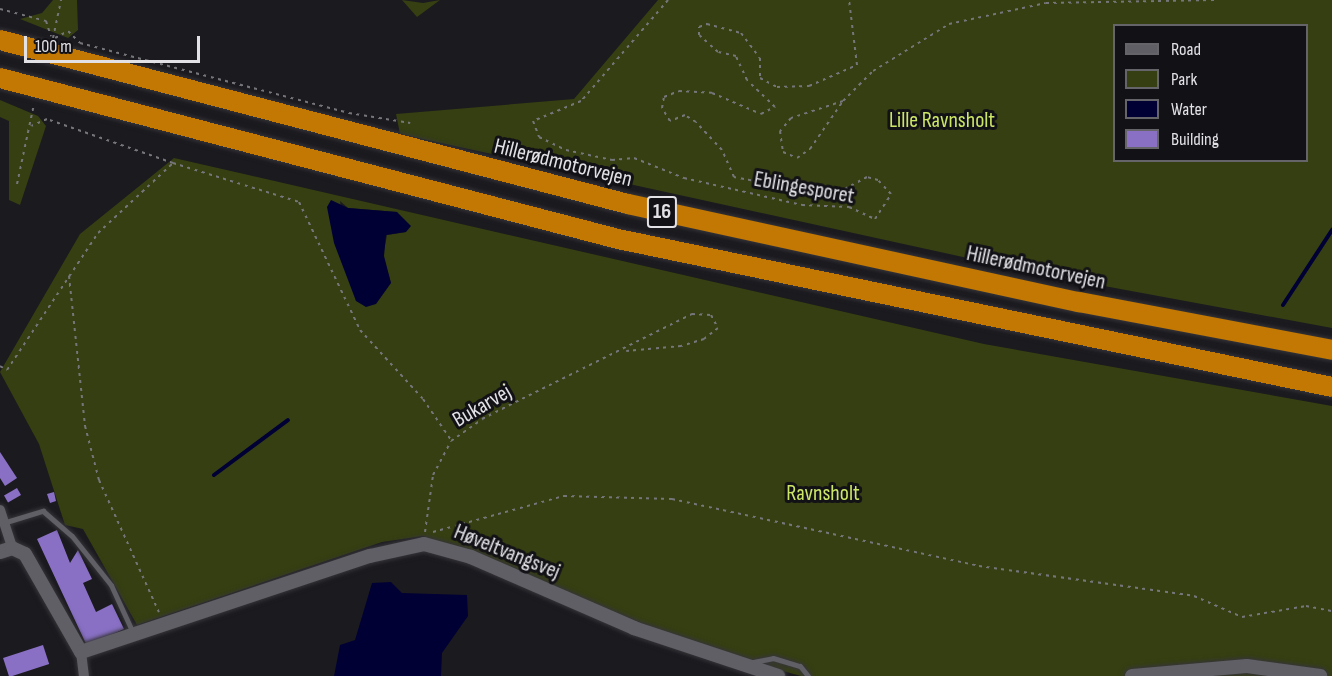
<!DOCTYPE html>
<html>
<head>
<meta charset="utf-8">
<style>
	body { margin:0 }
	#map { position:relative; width:1332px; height:676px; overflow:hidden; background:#1b1a1f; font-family:"Sofia Sans Condensed",sans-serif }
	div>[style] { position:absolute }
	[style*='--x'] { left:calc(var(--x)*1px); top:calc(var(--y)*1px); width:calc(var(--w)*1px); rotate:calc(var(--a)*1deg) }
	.green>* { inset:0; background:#353f11 }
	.water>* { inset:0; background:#000034 }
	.stream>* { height:4px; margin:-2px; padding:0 2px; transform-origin:2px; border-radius:2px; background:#000034 }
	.building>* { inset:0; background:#8970c5; transform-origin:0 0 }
	.path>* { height:2px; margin-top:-1px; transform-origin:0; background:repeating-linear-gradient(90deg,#76757a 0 3px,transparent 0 7.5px) }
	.roads { filter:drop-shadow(0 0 2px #363539) drop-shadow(0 0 2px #363539) }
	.service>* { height:5px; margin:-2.5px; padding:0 2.5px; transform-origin:2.5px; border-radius:2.5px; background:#605f65 }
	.minor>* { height:10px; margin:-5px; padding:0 5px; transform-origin:5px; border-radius:5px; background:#605f65 }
	.tertiary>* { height:14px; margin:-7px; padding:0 7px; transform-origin:7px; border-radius:7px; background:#605f65 }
	.motorway>* { height:20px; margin:-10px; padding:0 10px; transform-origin:10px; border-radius:10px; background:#c27803 }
	span { translate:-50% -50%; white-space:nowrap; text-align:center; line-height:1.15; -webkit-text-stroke:6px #121116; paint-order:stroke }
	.shield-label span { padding:2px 4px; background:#121116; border:2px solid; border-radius:4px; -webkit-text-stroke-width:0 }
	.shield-label { font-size:21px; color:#e2e1e5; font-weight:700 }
	.park-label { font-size:22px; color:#cce766 }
	.street-label { font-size:22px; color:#e2e1e5 }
	.legend { position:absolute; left:1113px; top:24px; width:195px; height:138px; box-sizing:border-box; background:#121116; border:2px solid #656469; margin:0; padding:8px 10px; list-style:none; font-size:18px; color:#e2e1e5 }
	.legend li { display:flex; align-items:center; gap:12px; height:30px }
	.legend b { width:30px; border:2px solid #656469 }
	.scale { position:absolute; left:24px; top:36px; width:176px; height:27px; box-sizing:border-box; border:3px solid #e2e1e5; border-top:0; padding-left:8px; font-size:18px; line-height:21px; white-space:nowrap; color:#e2e1e5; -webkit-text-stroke:4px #121116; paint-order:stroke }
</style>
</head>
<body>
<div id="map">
	<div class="green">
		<div style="clip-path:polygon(53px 0,77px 0,78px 30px,68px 38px,20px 19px,42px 13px)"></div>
		<div style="clip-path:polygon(402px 0,423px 3px,440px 0,417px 17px)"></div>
		<div style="clip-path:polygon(evenodd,658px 0,1332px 0,1332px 328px,1050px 276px,400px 134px,396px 114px,574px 99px,658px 0,1114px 26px,1306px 26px,1306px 160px,1114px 160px,1114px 26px)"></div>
		<div style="clip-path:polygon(0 100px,38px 116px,46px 126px,20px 205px,9px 200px,9px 121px,0 117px)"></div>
		<div style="clip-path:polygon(evenodd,174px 158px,984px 344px,1332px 406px,1332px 676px,801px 676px,717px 653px,423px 536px,382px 542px,137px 625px,83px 529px,65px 525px,39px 444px,0 372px,80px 234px,174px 158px,340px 201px,348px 208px,397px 212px,406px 232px,387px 235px,383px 256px,391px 283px,356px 301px,340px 201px)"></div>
	</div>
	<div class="water">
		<div style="clip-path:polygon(331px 200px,348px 208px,397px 212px,411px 226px,406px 232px,386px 235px,384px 256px,391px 283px,376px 304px,366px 307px,356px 301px,334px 243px,327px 207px)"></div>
		<div style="clip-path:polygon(391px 582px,402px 593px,467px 595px,468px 616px,442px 653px,441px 676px,334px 676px,340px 645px,355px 640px,372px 583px)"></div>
	</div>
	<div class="stream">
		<div style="--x:1283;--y:305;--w:90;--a:-56.8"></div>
		<div style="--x:214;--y:475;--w:92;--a:-36.6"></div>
	</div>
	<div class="building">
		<div style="clip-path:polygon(0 452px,17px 478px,5px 486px,0 478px)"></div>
		<div style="left:17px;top:488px;width:8px;height:15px;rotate:60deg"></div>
		<div style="clip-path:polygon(54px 492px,56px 501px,50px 503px,47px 494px)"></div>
		<div style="clip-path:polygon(57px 530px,70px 563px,78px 550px,92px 579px,83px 583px,96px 612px,112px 604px,124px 629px,87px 646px,37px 539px)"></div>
		<div style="left:43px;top:645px;width:20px;height:42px;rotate:72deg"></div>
	</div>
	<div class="path">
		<div style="--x:668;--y:0;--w:133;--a:130.7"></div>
		<div style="--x:581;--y:101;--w:52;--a:157.4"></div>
		<div style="--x:533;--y:121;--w:17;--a:69"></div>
		<div style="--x:539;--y:137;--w:30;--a:26"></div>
		<div style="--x:566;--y:150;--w:47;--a:12.3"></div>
		<div style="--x:612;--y:160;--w:22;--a:-5"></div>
		<div style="--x:634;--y:158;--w:54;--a:21.8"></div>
		<div style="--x:684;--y:178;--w:121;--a:12.9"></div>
		<div style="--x:802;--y:205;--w:47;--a:2.4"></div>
		<div style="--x:849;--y:207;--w:29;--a:25"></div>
		<div style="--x:875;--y:219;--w:30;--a:-57"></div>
		<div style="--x:891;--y:194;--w:19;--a:-133"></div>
		<div style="--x:878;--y:180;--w:11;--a:-165"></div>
		<div style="--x:867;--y:177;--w:40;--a:152"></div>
		<div style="--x:832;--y:196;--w:100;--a:-169"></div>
		<div style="--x:734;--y:177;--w:30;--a:-114"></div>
		<div style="--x:722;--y:150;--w:38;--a:-133"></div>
		<div style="--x:696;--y:122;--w:13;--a:-148"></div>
		<div style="--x:685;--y:115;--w:16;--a:158"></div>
		<div style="--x:670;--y:121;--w:15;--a:-122"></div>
		<div style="--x:662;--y:108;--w:11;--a:-80"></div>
		<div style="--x:664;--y:97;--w:16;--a:-22"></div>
		<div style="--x:679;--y:91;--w:33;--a:3"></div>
		<div style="--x:712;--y:93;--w:53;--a:23.2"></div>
		<div style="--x:761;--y:114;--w:16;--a:-27"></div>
		<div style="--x:775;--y:107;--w:39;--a:-136"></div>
		<div style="--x:747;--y:80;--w:26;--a:-115"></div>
		<div style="--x:736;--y:56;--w:18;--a:-167"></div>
		<div style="--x:718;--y:52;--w:25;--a:-138"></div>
		<div style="--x:699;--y:35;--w:8;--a:-90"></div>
		<div style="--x:699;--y:27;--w:9;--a:-21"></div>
		<div style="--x:707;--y:24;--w:35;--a:15"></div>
		<div style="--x:741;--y:33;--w:31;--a:53"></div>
		<div style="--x:760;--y:58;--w:20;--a:90"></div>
		<div style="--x:760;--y:78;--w:19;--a:28"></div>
		<div style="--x:777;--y:87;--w:32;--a:-2"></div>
		<div style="--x:809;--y:86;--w:52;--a:-23.6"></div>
		<div style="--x:857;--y:65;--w:65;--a:-97"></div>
		<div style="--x:0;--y:9;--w:48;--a:14.6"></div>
		<div style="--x:46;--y:21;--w:16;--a:72"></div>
		<div style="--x:53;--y:38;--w:39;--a:-78"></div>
		<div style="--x:55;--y:38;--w:15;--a:-28"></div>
		<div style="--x:68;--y:31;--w:17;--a:45"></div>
		<div style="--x:80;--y:43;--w:278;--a:14.6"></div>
		<div style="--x:349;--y:113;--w:62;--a:9.3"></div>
		<div style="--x:843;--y:101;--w:55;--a:161.9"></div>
		<div style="--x:791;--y:118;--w:17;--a:130"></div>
		<div style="--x:780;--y:131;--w:21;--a:82"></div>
		<div style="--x:783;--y:152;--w:15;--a:23"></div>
		<div style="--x:797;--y:158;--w:16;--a:-35"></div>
		<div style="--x:810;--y:149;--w:58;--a:-55.5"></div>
		<div style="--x:843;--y:101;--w:42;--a:-45"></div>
		<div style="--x:873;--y:71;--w:89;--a:-31.7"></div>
		<div style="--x:949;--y:24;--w:99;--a:-12.2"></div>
		<div style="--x:1046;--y:3;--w:169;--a:-1"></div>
		<div style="--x:173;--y:163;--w:132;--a:17.2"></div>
		<div style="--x:299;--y:202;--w:142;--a:64.5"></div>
		<div style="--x:360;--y:330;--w:93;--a:47.6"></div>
		<div style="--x:423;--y:399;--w:50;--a:55.7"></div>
		<div style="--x:17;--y:184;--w:82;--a:-78"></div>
		<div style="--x:69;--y:276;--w:151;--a:83.9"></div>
		<div style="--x:85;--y:426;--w:56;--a:75.5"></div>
		<div style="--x:99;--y:480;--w:145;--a:65.6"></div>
		<div style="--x:0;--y:366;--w:8;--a:30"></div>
		<div style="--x:7;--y:370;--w:164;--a:-56.4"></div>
		<div style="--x:98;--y:233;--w:103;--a:-43"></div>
		<div style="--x:173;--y:163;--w:133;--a:-160.8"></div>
		<div style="--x:47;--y:119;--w:17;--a:156"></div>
		<div style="--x:425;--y:532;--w:58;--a:-82"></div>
		<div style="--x:433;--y:475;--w:38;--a:-62"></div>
		<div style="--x:451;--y:441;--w:38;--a:-35"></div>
		<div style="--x:482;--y:419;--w:235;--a:-26.6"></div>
		<div style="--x:692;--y:314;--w:19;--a:3"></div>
		<div style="--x:711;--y:315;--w:15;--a:62"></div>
		<div style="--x:718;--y:328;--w:18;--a:142"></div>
		<div style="--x:704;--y:339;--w:24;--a:163"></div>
		<div style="--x:681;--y:346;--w:55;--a:174.8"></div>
		<div style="--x:433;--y:532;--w:136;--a:-15.4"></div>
		<div style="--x:564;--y:496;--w:108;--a:1.6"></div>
		<div style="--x:672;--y:499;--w:314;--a:12.3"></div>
		<div style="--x:979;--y:566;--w:217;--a:7.9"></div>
		<div style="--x:1194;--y:596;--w:52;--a:23.6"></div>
		<div style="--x:1242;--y:617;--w:65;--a:-9.8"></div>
		<div style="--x:1306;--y:606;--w:26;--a:11"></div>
	</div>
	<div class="roads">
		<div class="service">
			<div style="--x:6;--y:522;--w:39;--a:-17"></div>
			<div style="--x:43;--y:511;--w:38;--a:41"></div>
			<div style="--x:72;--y:536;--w:63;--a:51.5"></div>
			<div style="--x:111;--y:585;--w:55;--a:65.3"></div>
			<div style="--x:748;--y:663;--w:25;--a:-11"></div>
			<div style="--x:773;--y:658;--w:28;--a:17"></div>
			<div style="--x:800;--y:666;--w:13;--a:51"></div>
		</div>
		<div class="minor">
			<div style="--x:0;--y:510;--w:40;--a:72"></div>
			<div style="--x:81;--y:652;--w:24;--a:83"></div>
		</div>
		<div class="tertiary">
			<div style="--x:0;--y:552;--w:13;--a:-18"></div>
			<div style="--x:12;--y:548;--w:14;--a:25"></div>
			<div style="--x:25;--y:554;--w:113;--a:60.3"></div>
			<div style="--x:81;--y:652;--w:305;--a:-18.4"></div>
			<div style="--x:370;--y:556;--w:55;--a:-12.5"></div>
			<div style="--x:424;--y:544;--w:49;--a:15.5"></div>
			<div style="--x:471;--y:557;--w:178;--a:23.5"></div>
			<div style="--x:634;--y:628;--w:152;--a:18.4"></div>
			<div style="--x:1132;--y:676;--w:115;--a:-5"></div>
			<div style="--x:1247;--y:666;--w:74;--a:7.8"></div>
		</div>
		<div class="motorway">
			<div style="--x:0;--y:40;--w:649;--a:14.64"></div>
			<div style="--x:628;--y:204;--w:462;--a:12.3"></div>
			<div style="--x:1079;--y:302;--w:258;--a:10.7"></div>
			<div style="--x:0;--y:78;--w:639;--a:14.6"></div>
			<div style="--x:618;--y:239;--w:729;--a:11.71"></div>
		</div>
	</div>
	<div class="shield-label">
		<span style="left:662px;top:212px">16</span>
	</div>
	<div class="park-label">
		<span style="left:942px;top:121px">Lille Ravnsholt</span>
		<span style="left:823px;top:494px">Ravnsholt</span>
	</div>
	<div class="street-label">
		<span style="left:563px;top:163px;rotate:14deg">Hillerødmotorvejen</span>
		<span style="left:804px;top:188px;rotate:10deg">Eblingesporet</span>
		<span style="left:1036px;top:268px;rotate:12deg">Hillerødmotorvejen</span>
		<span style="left:482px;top:406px;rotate:-30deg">Bukarvej</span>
		<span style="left:507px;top:552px;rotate:22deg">Høveltvangsvej</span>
	</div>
	<ul class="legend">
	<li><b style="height:8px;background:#605f65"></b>Road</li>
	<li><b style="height:16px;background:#353f11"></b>Park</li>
	<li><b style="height:16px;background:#000034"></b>Water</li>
	<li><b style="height:16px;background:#8970c5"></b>Building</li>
	</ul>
	<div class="scale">100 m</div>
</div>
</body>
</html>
